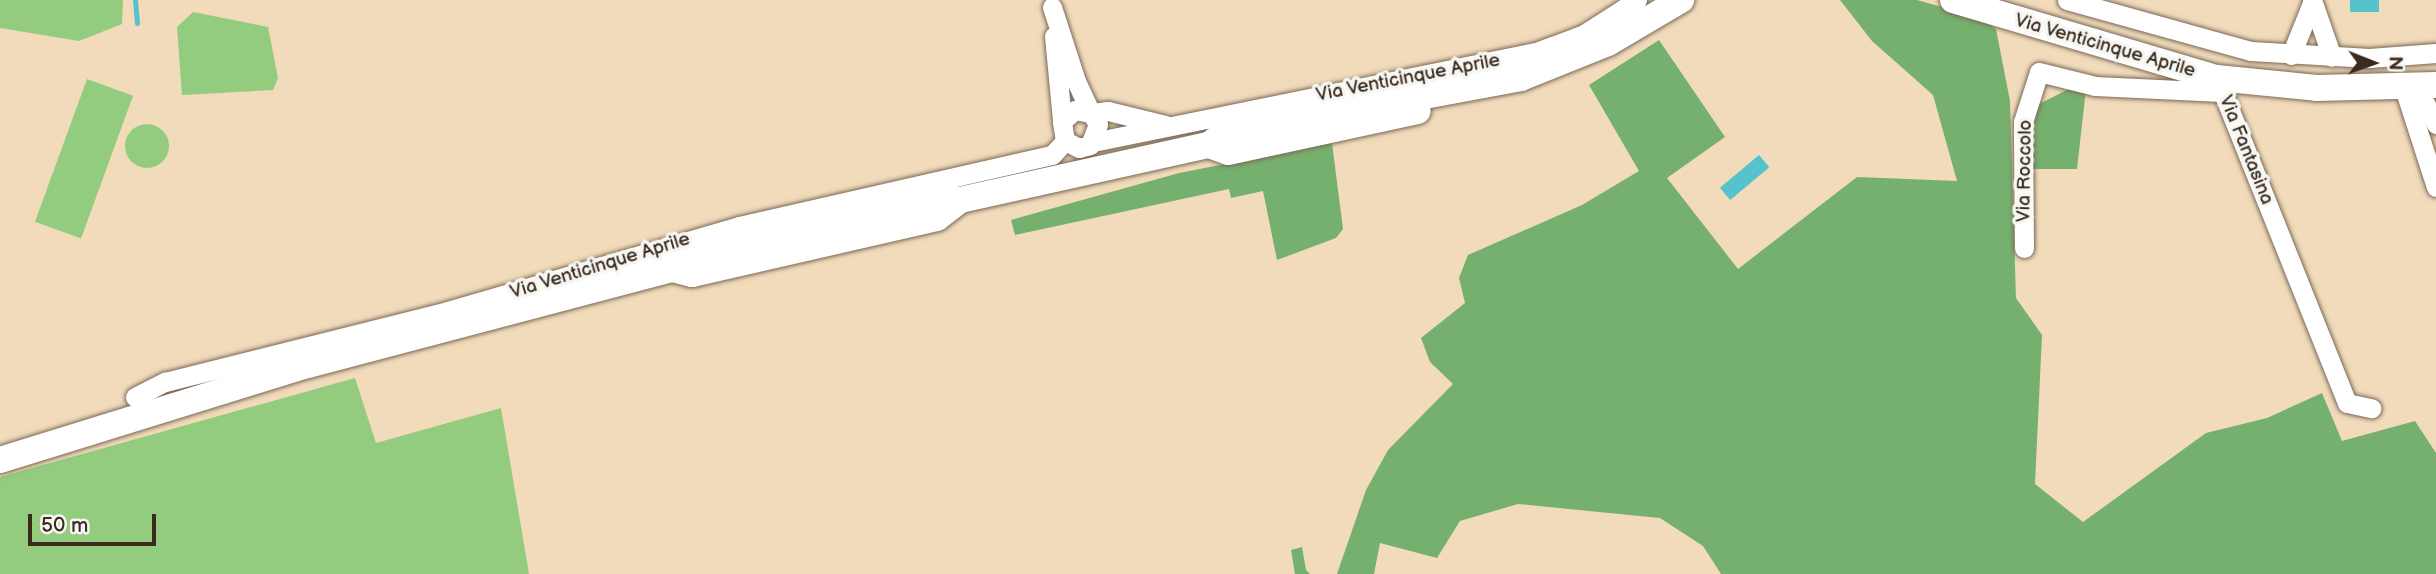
<!DOCTYPE html>
<html>
<head>
<meta charset="utf-8">
<style>
	body { margin:0 }
	#map { position:relative; width:2436px; height:574px; overflow:hidden; background:#f1dbbb; font-family:"Balsamiq Sans",sans-serif }
	div>[style] { position:absolute }
	[style*='--x'] { left:calc(var(--x)*1px); top:calc(var(--y)*1px); width:calc(var(--w)*1px); rotate:calc(var(--a)*1deg) }
	.green>* { inset:0; background:#93cc7f; transform-origin:0 0 }
	.round { border-radius:50% }
	.forest>* { inset:0; background:#76b06e }
	.water>* { inset:0; background:#55c2cc; transform-origin:0 0 }
	.stream>* { height:5px; margin:-2.5px; padding:0 2.5px; transform-origin:2.5px; border-radius:2.5px; background:#55c2cc }
	.roads { filter:drop-shadow(0 0 2px #7b6855) drop-shadow(0 0 2px #7b6855) }
	.street>* { height:19px; margin:-9.5px; padding:0 9.5px; transform-origin:9.5px; border-radius:9.5px; background:#fff }
	.secondary>* { height:26px; margin:-13px; padding:0 13px; transform-origin:13px; border-radius:13px; background:#fff }
	span { translate:-50% -50%; white-space:nowrap; text-align:center; line-height:1.15; -webkit-text-stroke:7px #f6f6f2; paint-order:stroke }
	.street-label { font-size:19px; color:#3b2a1e }
	.north { position:absolute; left:2338px; top:28px; width:70px; height:70px; -webkit-text-stroke:5px #f6f6f2; paint-order:stroke; rotate:91deg; font-size:19px; font-weight:700; line-height:28px; text-align:center; color:#3b2a1e }
	.north::after { content:''; display:block; margin:auto; width:24px; height:32px; background:#3b2a1e; clip-path:polygon(50% 0,100% 100%,50% 72%,0 100%) }
	.scale { position:absolute; left:28px; top:514px; width:128px; height:32px; box-sizing:border-box; border:4px solid #3b2a1e; border-top:0; padding-left:9px; font-size:21px; line-height:24px; white-space:nowrap; color:#3b2a1e; -webkit-text-stroke:5px #f6f6f2; paint-order:stroke }
</style>
</head>
<body>
<div id="map">
	<div class="green">
		<div style="clip-path:polygon(0 0,123px 0,122px 24px,79px 41px,0 28px)"></div>
		<div style="clip-path:polygon(193px 12px,268px 27px,278px 78px,273px 90px,182px 95px,177px 27px)"></div>
		<div style="left:87px;top:79px;width:49px;height:152px;rotate:20deg"></div>
		<div class="round" style="left:125px;top:124px;width:44px;height:44px"></div>
		<div style="clip-path:polygon(355px 378px,376px 443px,501px 408px,529px 574px,0 574px,0 477px)"></div>
	</div>
	<div class="forest">
		<div style="clip-path:polygon(1840px 0,1917px 0,1981px 18px,1996px 29px,2010px 101px,2016px 298px,2042px 335px,2035px 484px,2083px 522px,2206px 433px,2267px 418px,2322px 393px,2342px 441px,2415px 421px,2436px 453px,2436px 574px,1721px 574px,1703px 546px,1660px 518px,1518px 504px,1460px 521px,1437px 558px,1380px 543px,1374px 574px,1337px 574px,1366px 490px,1388px 450px,1453px 384px,1430px 362px,1421px 338px,1465px 303px,1459px 278px,1468px 255px,1582px 205px,1639px 171px,1589px 85px,1659px 40px,1725px 137px,1667px 178px,1738px 269px,1857px 177px,1957px 181px,1933px 95px,1872px 41px)"></div>
		<div style="clip-path:polygon(2075px 86px,2086px 89px,2077px 169px,2028px 169px,2035px 106px)"></div>
		<div style="clip-path:polygon(1332px 143px,1343px 229px,1336px 238px,1277px 260px,1263px 191px,1231px 198px,1229px 189px,1015px 235px,1011px 220px,1179px 173px)"></div>
		<div style="clip-path:polygon(1302px 547px,1306px 570px,1310px 574px,1295px 574px,1291px 550px)"></div>
	</div>
	<div class="water">
		<div style="left:2350px;top:0;width:29px;height:12px"></div>
		<div style="left:1759px;top:155px;width:16px;height:51px;rotate:50deg"></div>
	</div>
	<div class="stream">
		<div style="--x:135;--y:0;--w:23;--a:85"></div>
	</div>
	<div class="roads">
		<div class="street">
			<div style="--x:2067;--y:0;--w:191;--a:15.5"></div>
			<div style="--x:2251;--y:51;--w:118;--a:3.4"></div>
			<div style="--x:2369;--y:58;--w:67;--a:-4.3"></div>
			<div style="--x:2312;--y:0;--w:60;--a:70.7"></div>
			<div style="--x:1052;--y:7;--w:78;--a:72"></div>
			<div style="--x:1076;--y:81;--w:35;--a:65"></div>
			<div style="--x:1091;--y:113;--w:13;--a:58"></div>
			<div style="--x:1098;--y:124;--w:22;--a:111"></div>
			<div style="--x:1090;--y:145;--w:11;--a:165"></div>
			<div style="--x:1079;--y:148;--w:16;--a:-153"></div>
			<div style="--x:1065;--y:141;--w:20;--a:-99"></div>
			<div style="--x:1062;--y:121;--w:17;--a:-40"></div>
			<div style="--x:1075;--y:110;--w:16;--a:11"></div>
			<div style="--x:1091;--y:113;--w:17;--a:-7"></div>
			<div style="--x:1108;--y:111;--w:59;--a:13.8"></div>
			<div style="--x:1054;--y:36;--w:85;--a:84.6"></div>
			<div style="--x:2291;--y:55;--w:56;--a:-68"></div>
			<div style="--x:2217;--y:78;--w:350;--a:68.2"></div>
			<div style="--x:2347;--y:403;--w:25;--a:12"></div>
			<div style="--x:2404;--y:88;--w:104;--a:72.1"></div>
			<div style="--x:2417;--y:88;--w:41;--a:62.2"></div>
			<div style="--x:1093;--y:142;--w:455;--a:-11.5"></div>
			<div style="--x:1539;--y:51;--w:48;--a:-20.7"></div>
			<div style="--x:1584;--y:34;--w:63;--a:-32.7"></div>
			<div style="--x:2024;--y:248;--w:126;--a:-90.5"></div>
			<div style="--x:2023;--y:122;--w:52;--a:-72.3"></div>
			<div style="--x:2039;--y:72;--w:58;--a:14"></div>
			<div style="--x:2095;--y:86;--w:127;--a:2.7"></div>
			<div style="--x:135;--y:397;--w:34;--a:-27"></div>
			<div style="--x:165;--y:382;--w:291;--a:-14.1"></div>
			<div style="--x:447;--y:311;--w:304;--a:-16.2"></div>
			<div style="--x:739;--y:226;--w:321;--a:-12.8"></div>
			<div style="--x:1052;--y:155;--w:19;--a:-47"></div>
		</div>
		<div class="secondary">
			<div style="--x:1953;--y:0;--w:275;--a:16.5"></div>
			<div style="--x:2217;--y:78;--w:100;--a:5.7"></div>
			<div style="--x:2317;--y:88;--w:119;--a:-1.4"></div>
			<div style="--x:1209;--y:145;--w:20;--a:20"></div>
			<div style="--x:1228;--y:152;--w:194;--a:-12.2"></div>
			<div style="--x:672;--y:269;--w:21;--a:14"></div>
			<div style="--x:692;--y:274;--w:251;--a:-12.9"></div>
			<div style="--x:937;--y:218;--w:29;--a:-38"></div>
			<div style="--x:0;--y:460;--w:311;--a:-17.2"></div>
			<div style="--x:297;--y:368;--w:388;--a:-14.8"></div>
			<div style="--x:672;--y:269;--w:20;--a:-41"></div>
			<div style="--x:687;--y:256;--w:252;--a:-13.5"></div>
			<div style="--x:932;--y:197;--w:28;--a:6"></div>
			<div style="--x:960;--y:200;--w:255;--a:-12.5"></div>
			<div style="--x:1209;--y:145;--w:19;--a:-39"></div>
			<div style="--x:1224;--y:133;--w:302;--a:-10.5"></div>
			<div style="--x:1521;--y:78;--w:94;--a:-21.9"></div>
			<div style="--x:1608;--y:43;--w:85;--a:-30.5"></div>
		</div>
	</div>
	<div class="street-label">
		<span style="left:2105px;top:46px;rotate:16deg">Via Venticinque Aprile</span>
		<span style="left:1408px;top:78px;rotate:-11deg">Via Venticinque Aprile</span>
		<span style="left:2246px;top:150px;rotate:68deg">Via Fantasina</span>
		<span style="left:2025px;top:171px;rotate:-89deg">Via Roccolo</span>
		<span style="left:600px;top:266px;rotate:-17deg">Via Venticinque Aprile</span>
	</div>
	<div class="north">N</div>
	<div class="scale">50 m</div>
</div>
</body>
</html>
